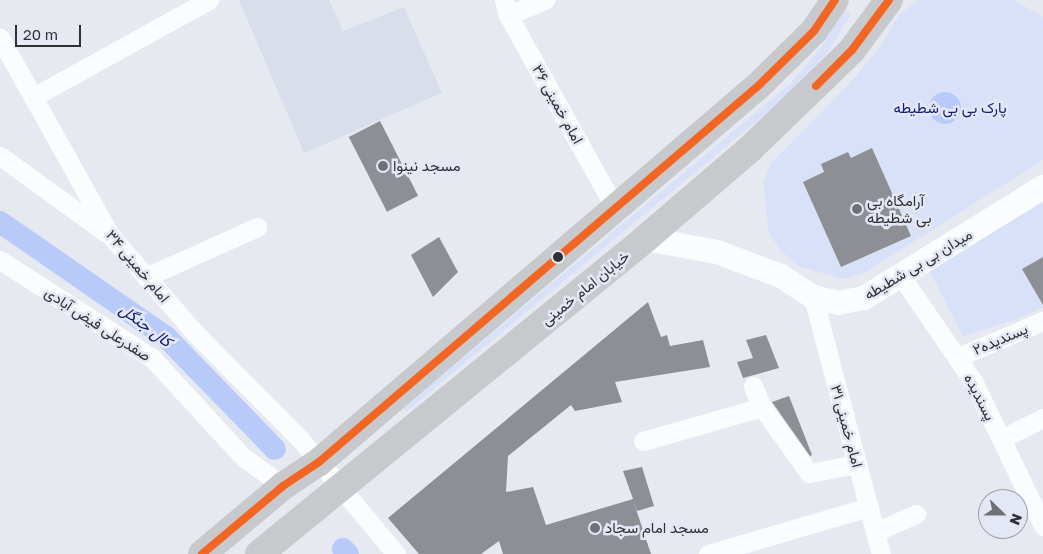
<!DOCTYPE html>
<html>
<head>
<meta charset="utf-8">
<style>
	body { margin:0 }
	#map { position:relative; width:1043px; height:554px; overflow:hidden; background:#e7e9f0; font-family:"Golos Text",Vazirmatn,sans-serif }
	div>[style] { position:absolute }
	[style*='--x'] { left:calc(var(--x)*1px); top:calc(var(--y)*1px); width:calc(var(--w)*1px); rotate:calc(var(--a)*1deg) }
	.built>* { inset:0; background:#d8deea }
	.green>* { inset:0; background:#d8e1f8 }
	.water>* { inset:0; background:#b7cafa }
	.round { border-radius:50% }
	.canal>* { height:22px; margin:-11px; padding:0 11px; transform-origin:11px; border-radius:11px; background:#b7cafa }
	.building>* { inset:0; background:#8e8f95; transform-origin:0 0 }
	.minor>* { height:19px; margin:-9.5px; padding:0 9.5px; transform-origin:9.5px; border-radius:9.5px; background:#fbfcfd }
	.tertiary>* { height:24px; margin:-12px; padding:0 12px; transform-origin:12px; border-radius:12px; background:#fbfcfd }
	.primary>* { height:28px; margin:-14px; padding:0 14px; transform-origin:14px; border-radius:14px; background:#c7c9cd }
	.bus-1>* { height:8px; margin:-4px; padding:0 4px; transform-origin:4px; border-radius:4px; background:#f26522 }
	.dots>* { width:14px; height:14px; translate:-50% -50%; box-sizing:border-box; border:2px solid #e3e8f4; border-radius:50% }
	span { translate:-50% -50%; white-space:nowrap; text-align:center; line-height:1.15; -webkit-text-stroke:5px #e3e8f4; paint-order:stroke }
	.street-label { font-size:15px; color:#2f3135 }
	.park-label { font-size:15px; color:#131e7b }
	.poi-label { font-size:15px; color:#2f3135 }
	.left { translate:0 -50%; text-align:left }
	.water-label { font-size:16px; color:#0f1875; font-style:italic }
	.north { position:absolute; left:978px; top:489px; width:50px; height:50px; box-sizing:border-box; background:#e3e8f4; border:1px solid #9b9fa8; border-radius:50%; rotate:112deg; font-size:14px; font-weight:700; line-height:20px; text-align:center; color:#2f3135 }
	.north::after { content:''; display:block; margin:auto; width:18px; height:22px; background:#6f7176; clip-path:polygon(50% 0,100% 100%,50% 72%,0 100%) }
	.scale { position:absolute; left:15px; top:25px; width:66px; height:22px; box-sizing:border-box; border:2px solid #2f3135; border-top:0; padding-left:6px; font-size:15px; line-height:18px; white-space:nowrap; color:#2f3135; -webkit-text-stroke:4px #e3e8f4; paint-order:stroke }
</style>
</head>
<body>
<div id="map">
	<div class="built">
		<div style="clip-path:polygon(239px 0,329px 0,343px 31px,404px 7px,442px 93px,304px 153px)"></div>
	</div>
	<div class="green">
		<div style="clip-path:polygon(918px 0,1014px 0,1043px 17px,1043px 160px,864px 273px,844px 279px,800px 267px,781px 251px,769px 233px,763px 183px,772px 162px,850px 83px,878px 50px,899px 15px)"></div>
		<div style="clip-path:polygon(843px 11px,851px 14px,826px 54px,788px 95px,407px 411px,403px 408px,791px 83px,820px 49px)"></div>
		<div style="clip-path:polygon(1043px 202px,1043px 307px,1018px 319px,963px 336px,929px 270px)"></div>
	</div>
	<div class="water">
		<div class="round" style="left:929px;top:92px;width:32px;height:32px"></div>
	</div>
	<div class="canal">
		<div style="--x:0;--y:222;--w:202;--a:34.7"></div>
		<div style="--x:166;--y:337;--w:156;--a:45.8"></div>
		<div style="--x:343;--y:549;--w:7;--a:45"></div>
	</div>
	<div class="building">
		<div style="left:380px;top:121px;width:84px;height:35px;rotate:63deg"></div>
		<div style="clip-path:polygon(872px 148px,911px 236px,841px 267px,803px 182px,824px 172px,821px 164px,848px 152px,851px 158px)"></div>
		<div style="clip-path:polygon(439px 237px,458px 272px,433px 297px,411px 255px)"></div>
		<div style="clip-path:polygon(1043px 257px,1043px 305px,1022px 269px)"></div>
		<div style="clip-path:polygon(648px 302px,661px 337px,667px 335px,670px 346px,703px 340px,710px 367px,615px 382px,622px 402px,575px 411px,571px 405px,508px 456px,506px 492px,533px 487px,546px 525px,633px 499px,623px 471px,642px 467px,654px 506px,637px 511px,633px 500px,651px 554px,503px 554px,499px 541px,481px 554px,419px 554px,388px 518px)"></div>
		<div style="clip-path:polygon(766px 335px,779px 368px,743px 378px,737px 362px,753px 358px,746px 340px)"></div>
		<div style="clip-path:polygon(789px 396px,812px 455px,810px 456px,772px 402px)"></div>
	</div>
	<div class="minor">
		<div style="--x:504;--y:0;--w:16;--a:75"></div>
		<div style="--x:508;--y:15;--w:218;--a:61"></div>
		<div style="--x:508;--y:15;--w:40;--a:-22"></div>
		<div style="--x:0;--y:38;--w:226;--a:60.8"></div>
		<div style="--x:110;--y:235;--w:130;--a:49.1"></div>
		<div style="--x:195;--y:333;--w:149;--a:45.3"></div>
		<div style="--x:300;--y:439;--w:150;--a:50.1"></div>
		<div style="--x:33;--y:97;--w:201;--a:-28.9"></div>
		<div style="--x:0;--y:156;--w:130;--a:35.9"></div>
		<div style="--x:0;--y:260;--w:181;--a:32.8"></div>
		<div style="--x:152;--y:358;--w:134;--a:47.4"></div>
		<div style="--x:243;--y:457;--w:49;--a:35.9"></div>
		<div style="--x:901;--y:276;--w:127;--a:55.6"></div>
		<div style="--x:973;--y:381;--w:161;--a:64.2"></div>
		<div style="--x:146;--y:277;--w:122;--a:-24.2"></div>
		<div style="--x:813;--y:297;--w:266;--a:75.2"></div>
		<div style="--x:958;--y:357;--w:92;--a:-23"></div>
		<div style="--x:753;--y:386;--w:23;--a:67"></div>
		<div style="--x:762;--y:407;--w:81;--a:54.5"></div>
		<div style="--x:809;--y:473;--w:49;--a:-10.6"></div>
		<div style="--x:1001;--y:439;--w:47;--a:-26.6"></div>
		<div style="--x:643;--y:441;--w:124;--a:-15.9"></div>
		<div style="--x:875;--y:532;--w:45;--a:-23.7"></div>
		<div style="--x:708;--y:554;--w:168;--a:-16.3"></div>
	</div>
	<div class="tertiary">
		<div style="--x:645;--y:239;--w:73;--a:10.2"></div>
		<div style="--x:717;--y:252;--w:68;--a:20.6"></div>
		<div style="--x:781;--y:276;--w:38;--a:33"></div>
		<div style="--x:813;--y:297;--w:26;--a:13"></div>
		<div style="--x:838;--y:303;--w:26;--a:-11"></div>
		<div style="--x:864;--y:298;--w:211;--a:-31.8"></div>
	</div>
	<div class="primary">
		<div style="--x:202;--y:554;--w:106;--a:-40"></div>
		<div style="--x:283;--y:486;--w:43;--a:-33.7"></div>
		<div style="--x:319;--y:462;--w:578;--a:-40.58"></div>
		<div style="--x:758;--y:86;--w:78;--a:-44.5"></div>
		<div style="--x:814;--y:31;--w:37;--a:-56"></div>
		<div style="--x:259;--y:554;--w:498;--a:-39.2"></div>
		<div style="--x:645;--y:239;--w:138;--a:-40.6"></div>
		<div style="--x:750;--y:149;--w:142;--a:-44.1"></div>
		<div style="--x:852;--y:50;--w:62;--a:-53.5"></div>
	</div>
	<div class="bus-1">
		<div style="--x:816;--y:86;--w:51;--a:-45"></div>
		<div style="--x:852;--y:50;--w:62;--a:-53.5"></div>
		<div style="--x:202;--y:554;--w:106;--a:-40"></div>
		<div style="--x:283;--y:486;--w:43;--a:-33.7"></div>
		<div style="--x:319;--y:462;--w:578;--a:-40.58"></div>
		<div style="--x:758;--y:86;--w:78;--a:-44.5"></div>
		<div style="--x:814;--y:31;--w:37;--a:-56"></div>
	</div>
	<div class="dots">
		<div style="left:383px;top:166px;background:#6f7176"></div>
		<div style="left:857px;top:209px;background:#6f7176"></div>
		<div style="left:558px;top:257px;background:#2f3135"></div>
		<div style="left:595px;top:528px;background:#6f7176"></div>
	</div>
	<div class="street-label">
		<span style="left:558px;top:104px;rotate:61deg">امام خمینی ۳۶</span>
		<span style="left:918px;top:264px;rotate:-31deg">میدان بی بی شطیطه</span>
		<span style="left:138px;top:266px;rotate:50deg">امام خمینی ۳۴</span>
		<span style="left:585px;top:288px;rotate:-39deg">خیابان امام خمینی</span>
		<span style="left:98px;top:324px;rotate:33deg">صفدرعلی فیض آبادی</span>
		<span style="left:1000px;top:339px;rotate:-23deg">پسندیده۲</span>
		<span style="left:980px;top:397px;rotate:63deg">پسندیده</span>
		<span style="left:847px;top:426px;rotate:75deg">امام خمینی ۳۱</span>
	</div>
	<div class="park-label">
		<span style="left:950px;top:108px">پارک بی بی شطیطه</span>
	</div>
	<div class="poi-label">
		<span class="left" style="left:393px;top:166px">مسجد نینوا</span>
		<span class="left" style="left:867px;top:209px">آرامگاه بی<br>بی شطیطه</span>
		<span class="left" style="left:605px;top:528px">مسجد امام سجاد</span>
	</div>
	<div class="water-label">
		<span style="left:146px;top:325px;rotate:37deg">کال جنگل</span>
	</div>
	<div class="north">N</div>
	<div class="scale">20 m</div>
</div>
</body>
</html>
